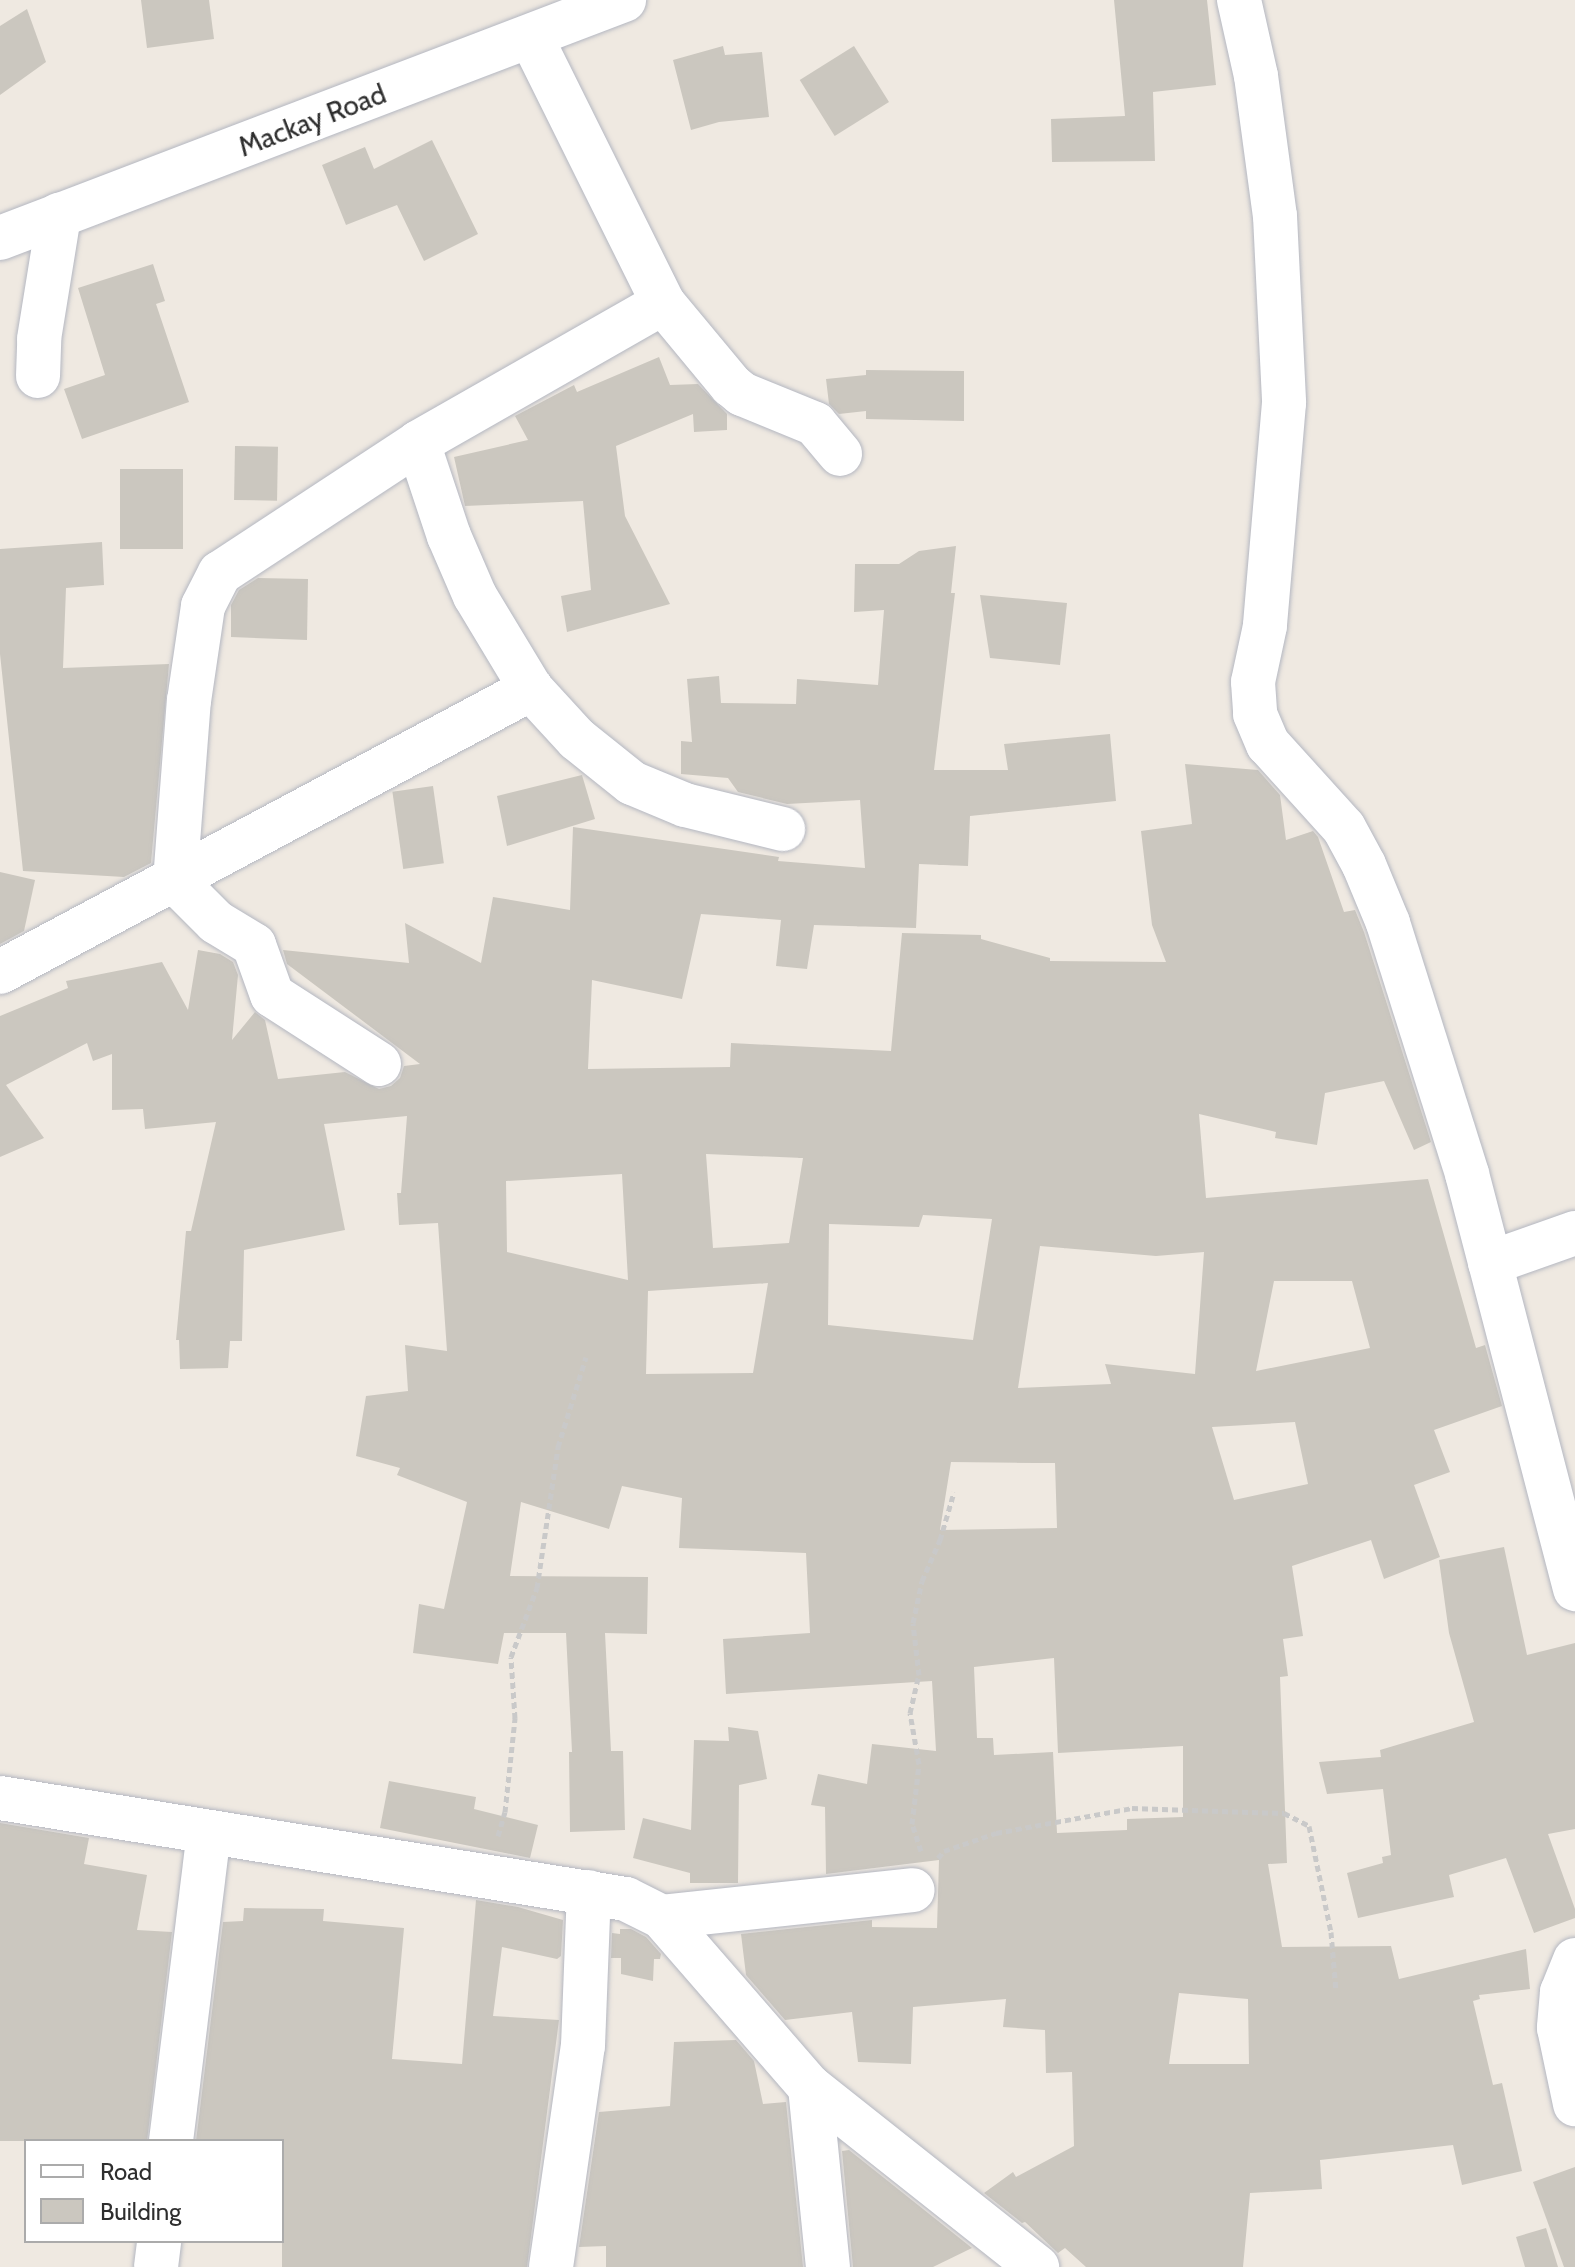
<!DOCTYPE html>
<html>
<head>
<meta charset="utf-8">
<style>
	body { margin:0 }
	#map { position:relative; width:1575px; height:2267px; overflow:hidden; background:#efe9e1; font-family:Cabin,sans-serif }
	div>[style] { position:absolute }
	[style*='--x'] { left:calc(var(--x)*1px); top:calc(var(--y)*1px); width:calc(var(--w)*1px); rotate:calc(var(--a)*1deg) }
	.building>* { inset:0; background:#cbc7bf; transform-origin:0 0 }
	.path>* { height:5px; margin-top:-2.5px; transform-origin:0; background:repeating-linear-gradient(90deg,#c9c9c9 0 6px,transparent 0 10px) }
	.roads { filter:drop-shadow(0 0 2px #b4b7c1) drop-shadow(0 0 2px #b4b7c1) }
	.minor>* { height:44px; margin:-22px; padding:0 22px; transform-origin:22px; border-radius:22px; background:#fff }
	span { translate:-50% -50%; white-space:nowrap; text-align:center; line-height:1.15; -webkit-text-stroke:7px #fff; paint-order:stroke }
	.street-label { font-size:28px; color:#2e2e2e }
	.legend { position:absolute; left:24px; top:2139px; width:260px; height:104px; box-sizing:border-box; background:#fff; border:2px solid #ababab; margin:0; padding:10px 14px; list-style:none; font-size:24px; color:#2e2e2e }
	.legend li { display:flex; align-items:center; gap:16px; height:40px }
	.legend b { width:40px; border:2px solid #ababab }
</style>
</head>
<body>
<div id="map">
	<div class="building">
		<div style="clip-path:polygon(141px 0,209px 0,214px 39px,147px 48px)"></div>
		<div style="clip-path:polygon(1114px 0,1207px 0,1216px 85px,1153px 92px,1155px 161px,1052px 162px,1051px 119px,1125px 116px)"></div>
		<div style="clip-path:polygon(27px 9px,46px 62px,0 95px,0 26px)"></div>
		<div style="clip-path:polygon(723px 46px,725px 55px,762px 52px,769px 117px,719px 122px,691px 130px,673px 60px)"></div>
		<div style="left:854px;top:46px;width:66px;height:64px;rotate:58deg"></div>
		<div style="clip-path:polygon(432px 140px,478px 234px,424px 261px,397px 205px,346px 225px,322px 165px,365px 147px,374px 169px)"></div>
		<div style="clip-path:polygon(153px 264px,165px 301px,156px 304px,189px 402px,82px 439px,64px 389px,105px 375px,78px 288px)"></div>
		<div style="clip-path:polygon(659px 357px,670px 385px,698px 384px,727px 414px,727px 430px,694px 432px,693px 414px,616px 446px,625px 516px,670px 604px,567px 632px,561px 596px,591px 590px,583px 501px,465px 506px,454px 457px,528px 440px,515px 416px,574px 385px,577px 392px)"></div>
		<div style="clip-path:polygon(866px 370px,964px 371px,964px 421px,866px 419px,866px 411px,839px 414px,829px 404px,826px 379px,866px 375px)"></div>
		<div style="left:235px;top:446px;width:43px;height:54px;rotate:1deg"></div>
		<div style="left:120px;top:469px;width:63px;height:80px"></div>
		<div style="clip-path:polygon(102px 542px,104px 585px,66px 588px,63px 668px,169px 664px,151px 863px,124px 877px,23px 871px,0 654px,0 549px)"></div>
		<div style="clip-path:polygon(evenodd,956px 546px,951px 593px,955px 593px,934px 770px,1008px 770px,1004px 744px,1110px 734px,1116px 801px,970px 816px,968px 866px,919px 864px,916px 928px,814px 925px,807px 969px,776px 966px,781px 920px,701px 914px,682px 999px,592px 980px,588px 1069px,730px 1067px,731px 1043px,891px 1051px,902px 933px,981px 935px,981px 939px,1050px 958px,1050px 961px,1166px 962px,1152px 925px,1141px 831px,1192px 824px,1185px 764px,1258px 770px,1280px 795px,1286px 840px,1313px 831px,1318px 837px,1344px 912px,1355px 910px,1364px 932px,1431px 1142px,1414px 1150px,1384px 1081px,1325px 1093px,1317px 1145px,1275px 1138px,1276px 1132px,1199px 1114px,1206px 1198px,1428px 1179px,1476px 1348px,1485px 1345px,1502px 1406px,1434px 1430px,1450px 1472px,1414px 1485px,1440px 1557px,1384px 1579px,1371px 1540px,1292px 1566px,1303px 1636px,1283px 1639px,1288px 1676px,1280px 1677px,1287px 1863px,1268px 1864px,1282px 1947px,1391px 1946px,1399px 1979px,1526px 1949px,1530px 1989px,1479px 1995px,1480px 1999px,1473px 2001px,1493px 2085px,1502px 2083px,1522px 2171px,1462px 2185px,1453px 2145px,1320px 2160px,1322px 2189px,1250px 2193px,1243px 2267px,1086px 2267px,1065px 2248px,1058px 2253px,1025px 2222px,1022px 2223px,984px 2193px,1013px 2172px,1016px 2177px,1074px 2146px,1072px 2072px,1046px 2073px,1045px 2030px,1003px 2027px,1006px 1999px,913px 2007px,911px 2064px,858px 2062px,852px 2012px,785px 2020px,746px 1975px,741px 1934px,872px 1920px,872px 1927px,937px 1928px,939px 1860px,826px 1874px,825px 1807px,811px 1805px,818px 1774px,867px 1784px,872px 1744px,936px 1751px,932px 1681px,726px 1694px,723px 1639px,810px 1633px,806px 1553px,679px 1548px,682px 1498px,622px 1486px,609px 1529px,521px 1502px,510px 1576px,648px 1577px,647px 1634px,605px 1633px,611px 1751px,623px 1751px,625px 1830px,570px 1832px,569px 1752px,572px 1752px,566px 1633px,504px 1633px,498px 1664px,413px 1653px,419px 1604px,444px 1609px,467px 1502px,397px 1475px,400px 1468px,356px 1456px,366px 1396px,408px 1391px,405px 1345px,447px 1351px,438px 1223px,399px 1225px,397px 1193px,401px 1193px,407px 1116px,324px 1124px,345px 1230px,244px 1250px,242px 1341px,230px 1341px,228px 1368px,180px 1369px,179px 1340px,176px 1340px,186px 1231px,191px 1231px,216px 1122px,145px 1129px,143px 1109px,112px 1110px,112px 1054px,93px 1061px,87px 1043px,6px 1085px,44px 1138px,0 1157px,0 1016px,68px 988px,66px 981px,162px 962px,188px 1010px,198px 950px,220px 954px,233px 962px,238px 975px,232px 1040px,255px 1012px,265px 1020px,278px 1079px,345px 1072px,379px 1089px,391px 1086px,400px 1078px,404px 1066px,420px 1064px,287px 964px,283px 950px,409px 963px,405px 923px,481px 963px,493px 897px,570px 910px,573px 827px,779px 857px,778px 861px,865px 868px,860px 800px,787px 804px,738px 792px,728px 778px,681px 774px,681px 741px,692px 742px,687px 679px,719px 676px,721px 703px,796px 704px,797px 679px,878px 685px,884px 610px,854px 612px,855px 564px,899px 564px,919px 551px,956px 546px,706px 1154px,803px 1158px,789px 1243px,713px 1248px,706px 1154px,956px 546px,622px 1174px,628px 1280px,507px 1252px,506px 1181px,622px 1174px,956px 546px,923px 1215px,992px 1219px,973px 1340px,828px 1325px,829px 1224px,919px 1227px,923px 1215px,956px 546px,1040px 1246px,1156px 1256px,1204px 1252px,1195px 1374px,1105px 1364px,1111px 1384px,1018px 1388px,1040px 1246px,956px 546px,1274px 1281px,1352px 1281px,1370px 1348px,1256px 1371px,1274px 1281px,956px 546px,768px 1283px,753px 1373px,646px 1374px,648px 1291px,768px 1283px,956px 546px,1295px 1422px,1308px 1484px,1234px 1500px,1212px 1427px,1295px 1422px,956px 546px,951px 1462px,1055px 1463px,1057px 1528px,940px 1530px,951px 1462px,956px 546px,1054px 1658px,1058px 1753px,1183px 1746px,1183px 1817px,1127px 1819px,1127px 1830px,1057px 1833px,1053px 1752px,994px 1755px,993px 1738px,977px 1738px,974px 1667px,1054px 1658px,956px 546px,1179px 1993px,1248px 1999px,1249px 2064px,1169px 2064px,1179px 1993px)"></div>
		<div style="clip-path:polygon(258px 578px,308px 579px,307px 640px,231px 637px,231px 605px,239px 590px)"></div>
		<div style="clip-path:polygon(980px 595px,1067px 603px,1060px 665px,990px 658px)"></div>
		<div style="clip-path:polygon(582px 775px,595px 819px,507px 846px,497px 796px)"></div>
		<div style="left:433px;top:786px;width:78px;height:41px;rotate:82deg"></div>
		<div style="clip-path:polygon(0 872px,35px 880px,24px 931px,0 944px)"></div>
		<div style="clip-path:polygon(1504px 1547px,1527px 1655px,1575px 1643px,1575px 1829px,1548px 1834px,1575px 1909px,1575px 1918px,1534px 1933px,1506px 1858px,1449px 1875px,1454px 1897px,1358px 1918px,1347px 1873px,1383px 1863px,1382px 1857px,1391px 1855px,1383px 1789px,1327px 1794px,1319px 1762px,1381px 1757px,1380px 1750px,1474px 1722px,1449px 1633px,1439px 1560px)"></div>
		<div style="clip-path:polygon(728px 1727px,758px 1731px,767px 1779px,739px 1785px,738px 1883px,690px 1883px,690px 1873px,633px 1858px,643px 1818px,691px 1830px,694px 1740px,729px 1741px)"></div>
		<div style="clip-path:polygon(389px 1781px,476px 1797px,474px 1809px,538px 1825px,530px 1858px,380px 1828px)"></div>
		<div style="clip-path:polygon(0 1823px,89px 1838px,84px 1864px,147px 1875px,137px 1930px,172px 1932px,147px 2141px,0 2141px)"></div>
		<div style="clip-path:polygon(476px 1900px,518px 1907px,563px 1920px,561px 1956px,557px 1959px,502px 1947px,493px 2016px,559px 2020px,527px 2267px,282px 2267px,282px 2141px,196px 2141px,223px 1922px,243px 1921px,244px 1908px,324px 1909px,323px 1921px,404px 1928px,392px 2059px,462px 2064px)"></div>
		<div style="clip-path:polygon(620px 1929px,631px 1929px,646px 1937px,661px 1954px,660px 1959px,654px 1959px,653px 1981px,621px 1974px,621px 1958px,611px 1958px,612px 1933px,620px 1934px)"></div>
		<div style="clip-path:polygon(736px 2040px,754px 2061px,763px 2104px,786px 2102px,803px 2267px,606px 2267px,606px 2246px,579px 2247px,599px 2112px,670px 2106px,674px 2042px)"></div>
		<div style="clip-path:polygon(849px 2150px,972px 2248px,933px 2267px,853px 2267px,842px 2151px)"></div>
		<div style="clip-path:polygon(1575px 2167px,1575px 2267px,1564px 2267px,1533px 2182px)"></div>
		<div style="clip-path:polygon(1546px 2228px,1558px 2267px,1525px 2267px,1516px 2237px)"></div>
	</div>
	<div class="path">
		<div style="--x:498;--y:1836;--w:25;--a:-74"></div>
		<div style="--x:505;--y:1812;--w:95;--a:-83.9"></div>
		<div style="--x:515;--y:1718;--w:61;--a:-93.8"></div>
		<div style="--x:511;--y:1657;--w:74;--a:-69.4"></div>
		<div style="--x:537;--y:1588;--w:143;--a:-81.5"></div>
		<div style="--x:558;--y:1447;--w:94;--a:-72.7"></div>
		<div style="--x:921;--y:1851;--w:28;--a:-108"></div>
		<div style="--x:912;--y:1824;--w:60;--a:-83.3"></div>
		<div style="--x:919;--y:1764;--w:52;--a:-100"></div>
		<div style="--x:910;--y:1713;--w:39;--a:-77"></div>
		<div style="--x:919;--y:1675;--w:52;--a:-96.6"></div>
		<div style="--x:913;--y:1623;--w:43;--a:-77.9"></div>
		<div style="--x:922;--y:1581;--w:45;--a:-66.3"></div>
		<div style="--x:940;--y:1540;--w:50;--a:-73.7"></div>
		<div style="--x:938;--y:1858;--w:9;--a:-49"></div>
		<div style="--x:944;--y:1851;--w:55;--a:-19.1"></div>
		<div style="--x:996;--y:1833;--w:138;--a:-10.4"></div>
		<div style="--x:1132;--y:1808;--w:152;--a:1.9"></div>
		<div style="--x:1284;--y:1813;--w:28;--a:27"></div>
		<div style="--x:1309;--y:1826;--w:108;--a:78.3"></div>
		<div style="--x:1331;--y:1932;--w:59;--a:85.2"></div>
	</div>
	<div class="roads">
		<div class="minor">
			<div style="--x:1239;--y:0;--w:78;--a:77.4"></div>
			<div style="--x:1256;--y:76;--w:141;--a:82.3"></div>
			<div style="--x:1275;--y:216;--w:187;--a:87.2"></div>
			<div style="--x:1284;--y:403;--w:224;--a:94.9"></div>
			<div style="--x:1265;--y:626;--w:57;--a:102.1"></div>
			<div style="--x:1253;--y:682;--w:32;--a:86"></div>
			<div style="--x:1255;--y:714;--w:33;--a:67"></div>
			<div style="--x:1268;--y:744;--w:113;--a:47.9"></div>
			<div style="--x:1344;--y:828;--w:42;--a:61.6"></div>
			<div style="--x:1364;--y:865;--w:63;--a:67.5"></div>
			<div style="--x:1388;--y:923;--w:263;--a:72.5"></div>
			<div style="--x:1467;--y:1174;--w:429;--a:75.4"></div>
			<div style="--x:531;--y:37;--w:297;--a:63.6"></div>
			<div style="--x:663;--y:303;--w:107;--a:50.3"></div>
			<div style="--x:731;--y:385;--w:14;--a:39"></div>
			<div style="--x:742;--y:394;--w:79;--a:22.3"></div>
			<div style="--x:815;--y:424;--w:39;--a:50"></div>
			<div style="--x:0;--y:238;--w:668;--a:-20.88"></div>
			<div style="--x:663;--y:303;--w:282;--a:150.3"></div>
			<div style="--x:418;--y:443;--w:98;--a:71.6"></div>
			<div style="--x:449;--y:536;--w:65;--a:66.6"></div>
			<div style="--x:475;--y:596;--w:109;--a:58.9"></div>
			<div style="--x:531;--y:689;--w:68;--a:47.4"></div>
			<div style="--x:577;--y:739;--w:70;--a:38.7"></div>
			<div style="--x:632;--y:783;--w:57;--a:22.5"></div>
			<div style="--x:685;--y:805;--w:101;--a:13.8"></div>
			<div style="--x:38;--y:376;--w:37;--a:-88"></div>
			<div style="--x:39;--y:339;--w:126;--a:-80.8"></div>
			<div style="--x:0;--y:972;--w:602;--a:-28.06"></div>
			<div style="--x:379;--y:1064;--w:127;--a:-147.2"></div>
			<div style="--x:272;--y:995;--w:53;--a:-109.8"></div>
			<div style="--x:254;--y:945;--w:44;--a:-148.8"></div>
			<div style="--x:216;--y:922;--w:58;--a:-135"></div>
			<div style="--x:175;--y:881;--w:181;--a:-85.6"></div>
			<div style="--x:189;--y:701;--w:96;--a:-81.6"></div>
			<div style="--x:203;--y:606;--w:37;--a:-63"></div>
			<div style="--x:220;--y:573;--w:237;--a:-33.3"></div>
			<div style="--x:1490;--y:1263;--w:90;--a:-19.4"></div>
			<div style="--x:0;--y:1798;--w:634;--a:9.17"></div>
			<div style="--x:626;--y:1899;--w:40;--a:26.6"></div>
			<div style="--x:662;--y:1917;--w:225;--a:49"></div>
			<div style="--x:810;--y:2087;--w:290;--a:38.4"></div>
			<div style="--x:662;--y:1917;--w:252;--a:-6.1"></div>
			<div style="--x:1575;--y:1960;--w:35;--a:112"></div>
			<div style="--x:1562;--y:1992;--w:36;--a:95"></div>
			<div style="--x:1559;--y:2028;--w:78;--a:78.1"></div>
			<div style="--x:810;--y:2087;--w:181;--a:84.3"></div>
			<div style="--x:171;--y:2141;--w:310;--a:-83"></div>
			<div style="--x:156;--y:2267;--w:26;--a:-83"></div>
			<div style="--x:551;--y:2267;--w:223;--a:-81.8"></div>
			<div style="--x:583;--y:2046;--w:154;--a:-87.8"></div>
		</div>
	</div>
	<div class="street-label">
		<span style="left:312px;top:120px;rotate:-21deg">Mackay Road</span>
	</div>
	<ul class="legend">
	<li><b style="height:10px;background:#fff"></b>Road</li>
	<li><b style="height:22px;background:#cbc7bf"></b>Building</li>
	</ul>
</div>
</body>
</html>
